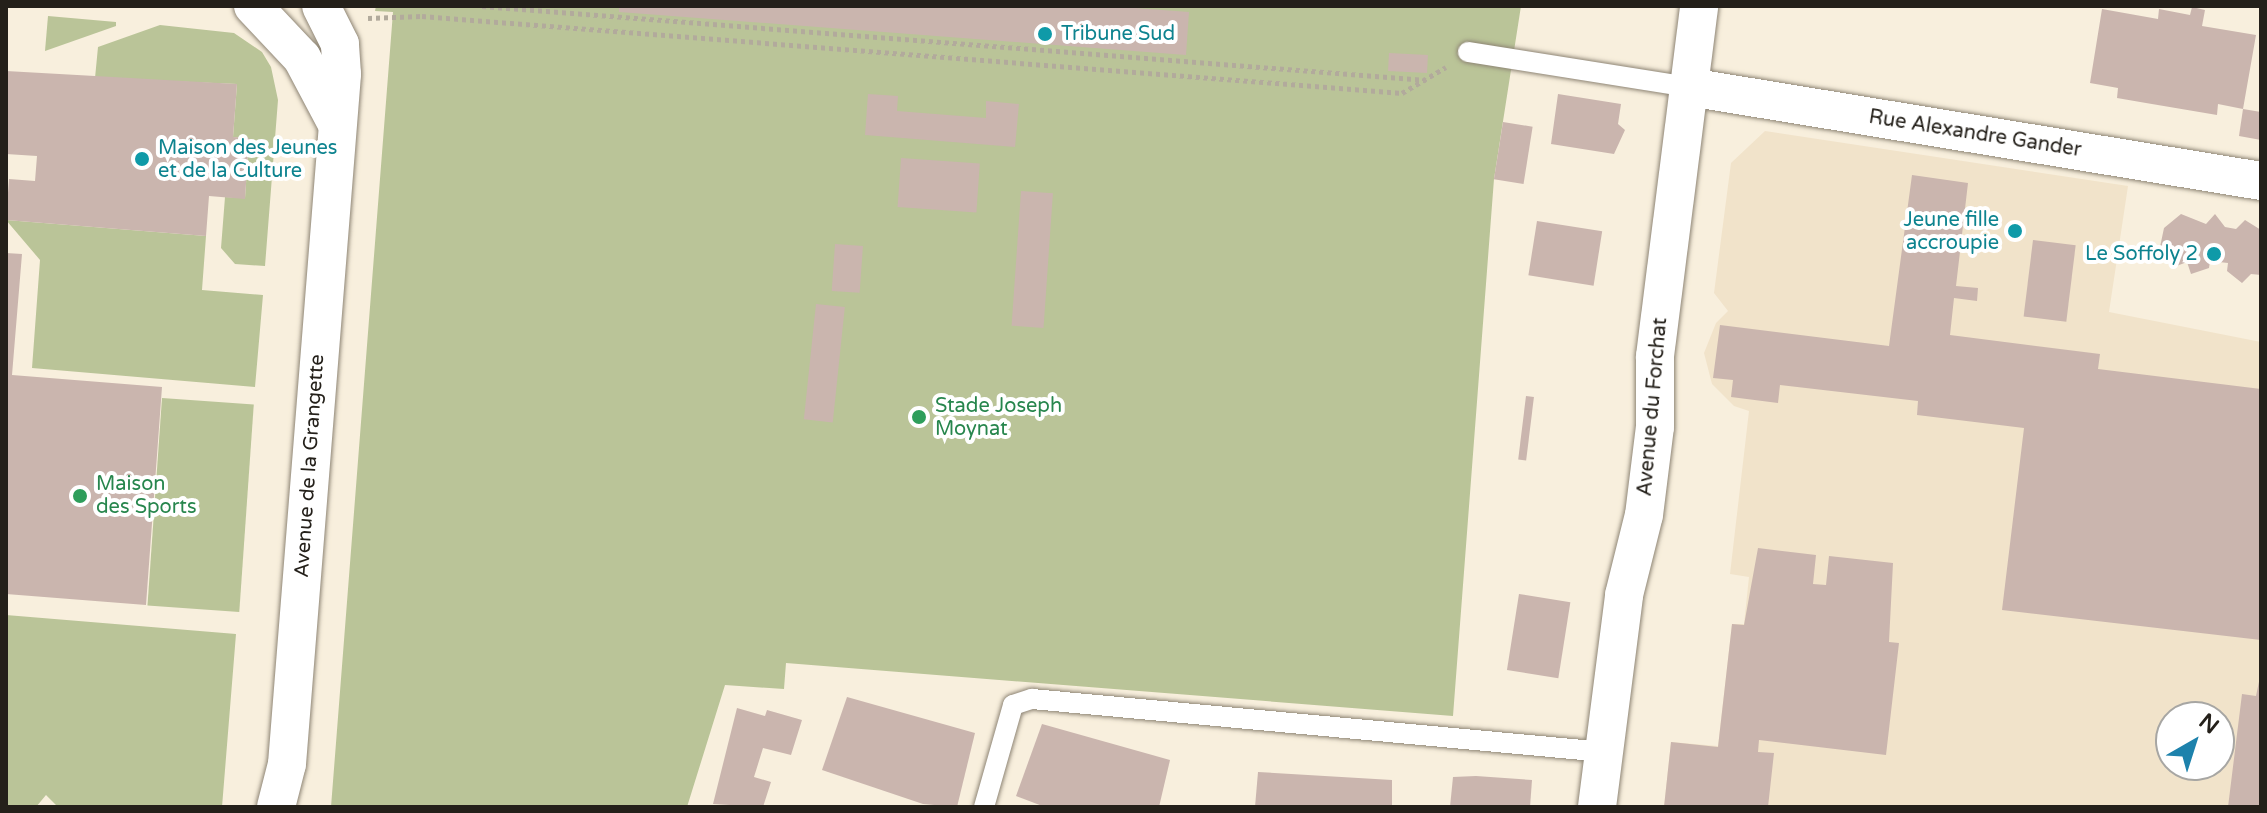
<!DOCTYPE html>
<html>
<head>
<meta charset="utf-8">
<style>
	body { margin:0 }
	#map { position:relative; width:2267px; height:813px; overflow:hidden; background:#f8efdd; font-family:"Varela Round",sans-serif }
	div>[style] { position:absolute }
	[style*='--x'] { left:calc(var(--x)*1px); top:calc(var(--y)*1px); width:calc(var(--w)*1px); rotate:calc(var(--a)*1deg) }
	.built>* { inset:0; background:#f1e3ca }
	.green>* { inset:0; background:#bac498; transform-origin:0 0 }
	.building>* { inset:0; background:#cab5ae; transform-origin:0 0 }
	.path>* { height:5px; margin-top:-2.5px; transform-origin:0; background:repeating-linear-gradient(90deg,#b2aa9c 0 4px,transparent 0 8px) }
	.roads { filter:drop-shadow(0 0 2px #8e8575) drop-shadow(0 0 2px #8e8575) }
	.lane>* { height:20px; margin:-10px; padding:0 10px; transform-origin:10px; border-radius:10px; background:#fff }
	.street>* { height:38px; margin:-19px; padding:0 19px; transform-origin:19px; border-radius:19px; background:#fff }
	.dots>* { width:22px; height:22px; translate:-50% -50%; box-sizing:border-box; border:4px solid #fff; border-radius:50% }
	span { translate:-50% -50%; white-space:nowrap; text-align:center; line-height:1.15; -webkit-text-stroke:8px #fff; paint-order:stroke }
	.culture-label { font-size:20px; color:#0d838f }
	.left { translate:0 -50%; text-align:left }
	.right { translate:-100% -50%; text-align:right }
	.street-label { font-size:20px; color:#24201a }
	.leisure-label { font-size:20px; color:#27864d }
	.frame { position:absolute; inset:0; border:8px solid #24201a; pointer-events:none }
	.north { position:absolute; left:2155px; top:701px; width:80px; height:80px; box-sizing:border-box; background:#fff; border:2px solid #a7a6a3; border-radius:50%; rotate:39deg; font-size:22px; font-weight:700; line-height:32px; text-align:center; color:#24201a }
	.north::after { content:''; display:block; margin:auto; width:28px; height:36px; background:#1d82ac; clip-path:polygon(50% 0,100% 100%,50% 72%,0 100%) }
</style>
</head>
<body>
<div id="map">
	<div class="built">
		<div style="clip-path:polygon(evenodd,1765px 131px,2128px 186px,2109px 312px,2261px 342px,2261px 807px,1664px 807px,1671px 742px,1718px 746px,1732px 624px,1744px 624px,1749px 577px,1730px 574px,1749px 411px,1734px 406px,1712px 384px,1704px 353px,1716px 323px,1728px 311px,1714px 293px,1731px 163px,1765px 131px,2171px 717px,2219px 717px,2219px 765px,2171px 765px,2171px 717px)"></div>
	</div>
	<div class="green">
		<div style="clip-path:polygon(376px 6px,1521px 6px,1494px 179px,1453px 716px,786px 663px,784px 689px,725px 685px,687px 807px,331px 807px,393px 12px,375px 11px)"></div>
		<div style="clip-path:polygon(48px 16px,116px 22px,116px 26px,45px 51px)"></div>
		<div style="clip-path:polygon(160px 25px,234px 33px,262px 52px,271px 67px,278px 100px,265px 266px,235px 264px,221px 248px,225px 197px,245px 198px,249px 139px,233px 137px,237px 84px,95px 78px,98px 47px)"></div>
		<div style="clip-path:polygon(6px 220px,206px 236px,202px 290px,263px 295px,255px 387px,32px 368px,40px 260px)"></div>
		<div style="left:162px;top:398px;width:92px;height:208px;rotate:4deg"></div>
		<div style="clip-path:polygon(6px 615px,236px 634px,222px 807px,58px 807px,46px 795px,36px 807px,6px 807px)"></div>
	</div>
	<div class="building">
		<div style="clip-path:polygon(619px 6px,1109px 6px,1189px 12px,1186px 55px,619px 12px)"></div>
		<div style="clip-path:polygon(2192px 7px,2205px 10px,2202px 26px,2256px 35px,2243px 109px,2218px 104px,2217px 115px,2146px 103px,2117px 98px,2118px 88px,2090px 83px,2102px 9px,2158px 19px,2159px 9px,2190px 15px)"></div>
		<div style="left:1389px;top:53px;width:39px;height:18px;rotate:3deg"></div>
		<div style="clip-path:polygon(6px 71px,237px 84px,233px 137px,249px 138px,245px 199px,209px 196px,206px 236px,6px 220px,9px 179px,35px 181px,37px 156px,6px 154px)"></div>
		<div style="clip-path:polygon(868px 94px,898px 96px,897px 111px,986px 118px,986px 101px,1019px 104px,1015px 147px,865px 135px)"></div>
		<div style="clip-path:polygon(1558px 94px,1621px 104px,1618px 124px,1625px 130px,1614px 154px,1551px 144px)"></div>
		<div style="clip-path:polygon(2243px 109px,2261px 112px,2261px 140px,2239px 136px)"></div>
		<div style="left:1503px;top:122px;width:30px;height:58px;rotate:9deg"></div>
		<div style="left:901px;top:158px;width:79px;height:49px;rotate:4deg"></div>
		<div style="clip-path:polygon(1912px 175px,1968px 183px,1956px 286px,1978px 288px,1977px 301px,1954px 298px,1950px 335px,2100px 354px,2098px 369px,2261px 389px,2261px 640px,2002px 610px,2024px 428px,1917px 415px,1918px 401px,1780px 385px,1778px 403px,1731px 397px,1733px 380px,1713px 378px,1720px 325px,1889px 346px)"></div>
		<div style="left:1021px;top:191px;width:32px;height:135px;rotate:4deg"></div>
		<div style="clip-path:polygon(2181px 214px,2206px 224px,2215px 214px,2225px 227px,2236px 229px,2245px 220px,2261px 230px,2261px 275px,2251px 274px,2242px 283px,2227px 271px,2228px 263px,2210px 261px,2209px 268px,2191px 274px,2187px 262px,2174px 267px,2160px 247px,2164px 228px)"></div>
		<div style="left:1537px;top:221px;width:66px;height:55px;rotate:9deg"></div>
		<div style="left:2033px;top:240px;width:43px;height:77px;rotate:7deg"></div>
		<div style="left:835px;top:244px;width:28px;height:47px;rotate:4deg"></div>
		<div style="clip-path:polygon(6px 253px,22px 254px,12px 375px,162px 387px,146px 605px,6px 594px)"></div>
		<div style="left:816px;top:304px;width:29px;height:116px;rotate:6deg"></div>
		<div style="left:1526px;top:396px;width:8px;height:64px;rotate:7deg"></div>
		<div style="clip-path:polygon(1758px 548px,1816px 555px,1813px 584px,1826px 585px,1829px 556px,1893px 563px,1889px 642px,1899px 643px,1886px 755px,1759px 740px,1758px 752px,1774px 753px,1768px 807px,1664px 807px,1671px 742px,1718px 747px,1732px 624px,1744px 625px)"></div>
		<div style="left:1519px;top:594px;width:52px;height:77px;rotate:9deg"></div>
		<div style="clip-path:polygon(2261px 672px,2261px 807px,2228px 807px,2242px 694px,2256px 696px)"></div>
		<div style="clip-path:polygon(847px 697px,975px 733px,957px 807px,923px 804px,822px 770px)"></div>
		<div style="clip-path:polygon(737px 708px,765px 716px,767px 710px,802px 720px,791px 755px,763px 748px,754px 777px,771px 782px,763px 807px,713px 804px)"></div>
		<div style="clip-path:polygon(1042px 724px,1170px 760px,1159px 807px,1045px 807px,1016px 796px)"></div>
		<div style="clip-path:polygon(1258px 772px,1392px 780px,1392px 807px,1255px 807px)"></div>
		<div style="clip-path:polygon(1476px 776px,1532px 780px,1530px 807px,1450px 807px,1453px 777px)"></div>
	</div>
	<div class="path">
		<div style="--x:482;--y:6;--w:947;--a:4.48"></div>
		<div style="--x:368;--y:18;--w:54;--a:-2.1"></div>
		<div style="--x:422;--y:16;--w:983;--a:4.49"></div>
		<div style="--x:1402;--y:93;--w:51;--a:-30.6"></div>
	</div>
	<div class="roads">
		<div class="lane">
			<div style="--x:1468;--y:52;--w:224;--a:9"></div>
			<div style="--x:984;--y:807;--w:106;--a:-74.1"></div>
			<div style="--x:1013;--y:705;--w:20;--a:-18"></div>
			<div style="--x:1032;--y:699;--w:574;--a:5.29"></div>
		</div>
		<div class="street">
			<div style="--x:253;--y:6;--w:71;--a:46.7"></div>
			<div style="--x:302;--y:58;--w:75;--a:62.1"></div>
			<div style="--x:1689;--y:87;--w:580;--a:9.33"></div>
			<div style="--x:276;--y:807;--w:44;--a:-75.7"></div>
			<div style="--x:287;--y:764;--w:692;--a:-85.44"></div>
			<div style="--x:342;--y:74;--w:30;--a:-94"></div>
			<div style="--x:340;--y:44;--w:42;--a:-116.6"></div>
			<div style="--x:1597;--y:807;--w:214;--a:-82.7"></div>
			<div style="--x:1624;--y:595;--w:82;--a:-76"></div>
			<div style="--x:1644;--y:515;--w:89;--a:-82.9"></div>
			<div style="--x:1655;--y:427;--w:71;--a:-90"></div>
			<div style="--x:1655;--y:356;--w:353;--a:-82.8"></div>
		</div>
	</div>
	<div class="dots">
		<div style="left:1045px;top:34px;background:#0f9aa8"></div>
		<div style="left:142px;top:159px;background:#0f9aa8"></div>
		<div style="left:2015px;top:231px;background:#0f9aa8"></div>
		<div style="left:2214px;top:254px;background:#0f9aa8"></div>
		<div style="left:919px;top:417px;background:#2e9e5b"></div>
		<div style="left:80px;top:496px;background:#2e9e5b"></div>
	</div>
	<div class="culture-label">
		<span class="left" style="left:1061px;top:34px">Tribune Sud</span>
		<span class="left" style="left:158px;top:160px">Maison des Jeunes<br>et de la Culture</span>
		<span class="right" style="left:1999px;top:232px">Jeune fille<br>accroupie</span>
		<span class="right" style="left:2198px;top:254px">Le Soffoly 2</span>
	</div>
	<div class="street-label">
		<span style="left:1975px;top:134px;rotate:9deg">Rue Alexandre Gander</span>
		<span style="left:1653px;top:407px;rotate:-85deg">Avenue du Forchat</span>
		<span style="left:310px;top:466px;rotate:-86deg">Avenue de la Grangette</span>
	</div>
	<div class="leisure-label">
		<span class="left" style="left:935px;top:418px">Stade Joseph<br>Moynat</span>
		<span class="left" style="left:96px;top:496px">Maison<br>des Sports</span>
	</div>
	<div class="frame"></div>
	<div class="north">N</div>
</div>
</body>
</html>
